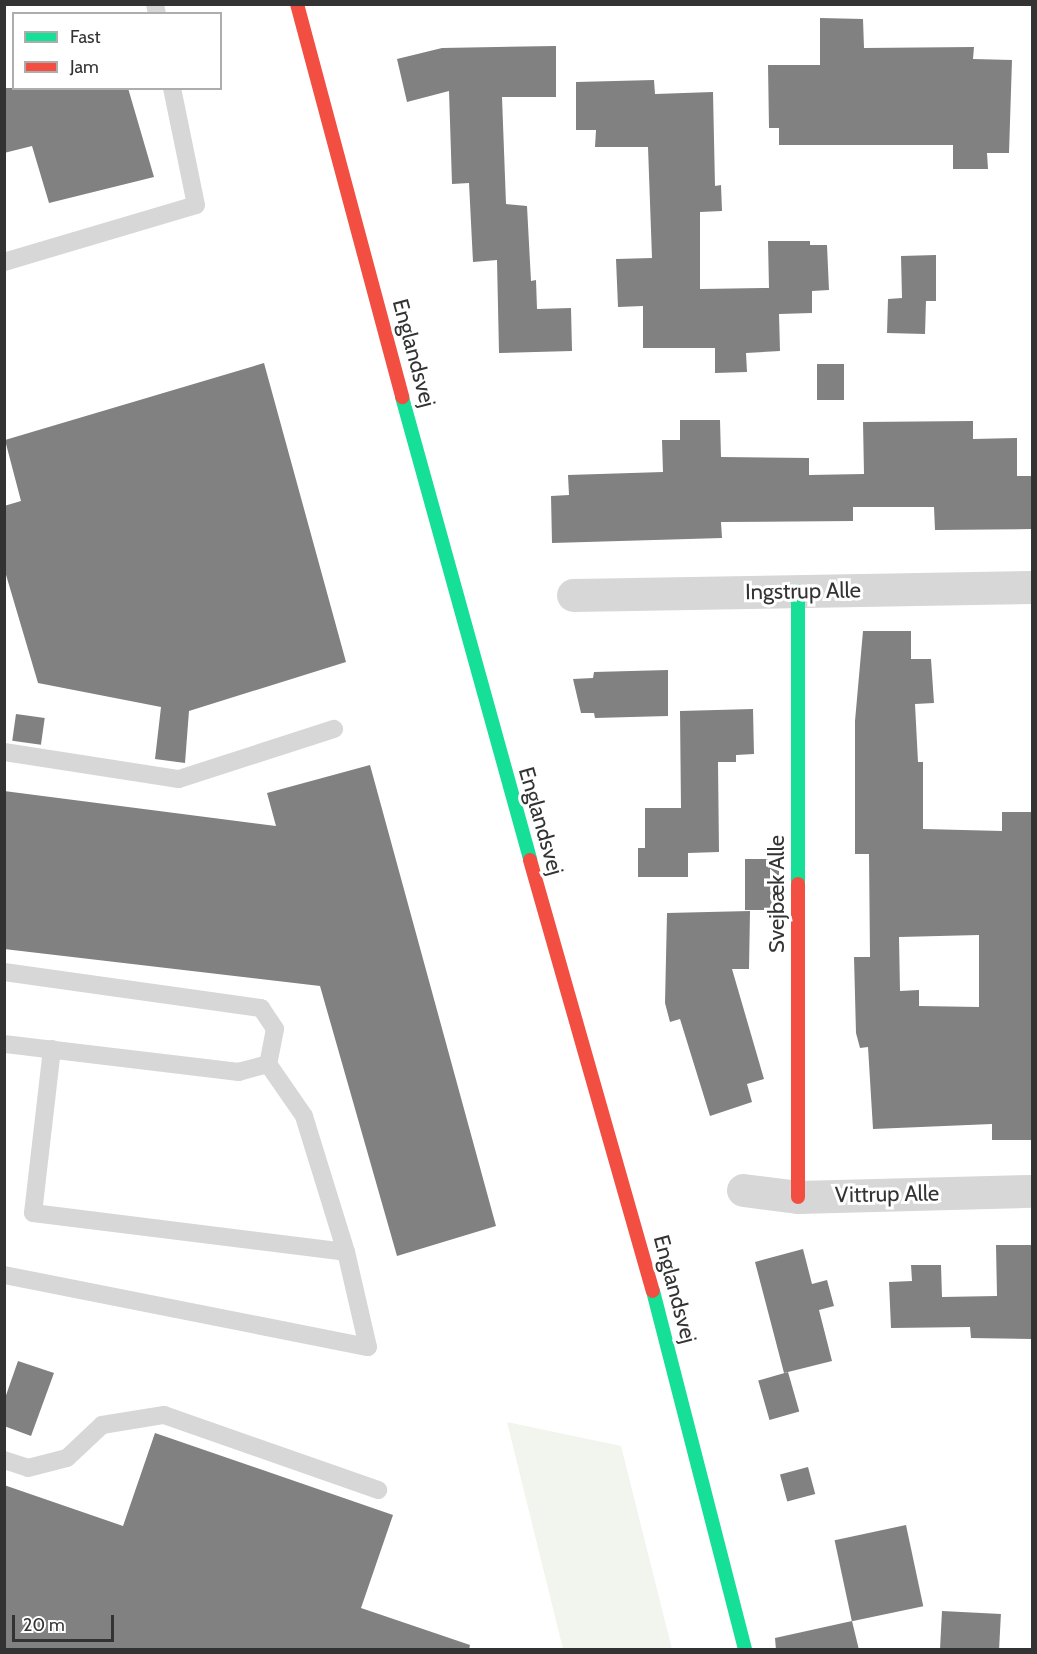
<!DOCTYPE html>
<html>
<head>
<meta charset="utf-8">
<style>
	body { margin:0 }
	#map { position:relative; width:1037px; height:1654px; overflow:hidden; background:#fff; font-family:Cabin,sans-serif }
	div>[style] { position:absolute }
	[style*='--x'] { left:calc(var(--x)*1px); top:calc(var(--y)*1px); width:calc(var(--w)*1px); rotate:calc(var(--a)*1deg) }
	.green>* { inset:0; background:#f1f5ed }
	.building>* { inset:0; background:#818181; transform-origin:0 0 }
	.lane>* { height:18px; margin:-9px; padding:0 9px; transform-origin:9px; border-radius:9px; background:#d7d7d7 }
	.street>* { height:33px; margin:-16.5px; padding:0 16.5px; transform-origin:16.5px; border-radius:16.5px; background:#d7d7d7 }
	.fast>* { height:14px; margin:-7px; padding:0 7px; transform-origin:7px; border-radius:7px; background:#16e098 }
	.jam>* { height:14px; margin:-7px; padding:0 7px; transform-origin:7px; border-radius:7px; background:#f24e42 }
	span { translate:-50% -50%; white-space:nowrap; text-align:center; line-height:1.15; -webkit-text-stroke:6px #fff; paint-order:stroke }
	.street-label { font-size:22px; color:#333 }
	.frame { position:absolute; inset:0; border:6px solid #333; pointer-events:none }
	.legend { position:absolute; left:12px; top:12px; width:210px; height:78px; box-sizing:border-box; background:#fff; border:2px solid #adadad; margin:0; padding:8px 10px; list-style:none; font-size:18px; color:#333 }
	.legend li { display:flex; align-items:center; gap:12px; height:30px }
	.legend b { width:30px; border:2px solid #adadad }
	.scale { position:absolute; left:12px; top:1615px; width:102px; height:27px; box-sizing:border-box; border:3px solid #333; border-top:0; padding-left:8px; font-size:18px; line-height:21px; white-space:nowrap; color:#333; -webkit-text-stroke:4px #fff; paint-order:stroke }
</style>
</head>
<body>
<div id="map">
	<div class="green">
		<div style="clip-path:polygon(507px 1422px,621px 1446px,672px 1649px,563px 1649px)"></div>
	</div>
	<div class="building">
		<div style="clip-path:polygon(820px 18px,863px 19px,864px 48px,974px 47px,973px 59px,1012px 60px,1009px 153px,987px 153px,988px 169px,953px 169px,953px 145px,779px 145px,779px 128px,769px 128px,768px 65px,820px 65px)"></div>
		<div style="clip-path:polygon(556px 46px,556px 97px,502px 97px,506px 204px,527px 206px,531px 281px,536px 280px,537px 309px,571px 308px,572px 351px,499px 353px,497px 260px,473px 262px,469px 183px,452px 184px,449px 91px,407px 102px,397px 59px,442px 48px)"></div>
		<div style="clip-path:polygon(654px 80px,655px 94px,713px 92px,715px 186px,721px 185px,722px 211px,700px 212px,700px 289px,769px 288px,768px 241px,810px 241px,810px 245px,827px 245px,829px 290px,812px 291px,812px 313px,779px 314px,780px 351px,746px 353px,747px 372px,715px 373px,715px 348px,643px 348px,643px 306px,618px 307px,616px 259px,652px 258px,648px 147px,595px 147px,596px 130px,576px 130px,576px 82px)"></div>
		<div style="clip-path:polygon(4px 88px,128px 88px,154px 177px,49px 203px,32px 146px,4px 153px)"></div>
		<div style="clip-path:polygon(936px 255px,936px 301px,926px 301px,925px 334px,887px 333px,888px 299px,902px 298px,901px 256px)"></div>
		<div style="clip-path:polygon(264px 363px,346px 662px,189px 711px,185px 763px,155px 759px,161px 707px,38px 683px,4px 568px,4px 506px,21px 501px,5px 440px)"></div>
		<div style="left:817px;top:364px;width:27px;height:36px"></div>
		<div style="clip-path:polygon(680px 420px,720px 420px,721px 457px,809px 458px,809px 475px,864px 474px,863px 422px,973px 421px,973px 439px,1017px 438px,1017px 476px,1032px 476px,1032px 529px,935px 530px,934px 507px,853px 507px,853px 521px,721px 522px,722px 538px,552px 543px,551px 496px,569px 495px,568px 475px,663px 472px,662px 440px,680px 440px)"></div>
		<div style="clip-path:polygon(evenodd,863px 631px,911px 631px,911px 659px,931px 659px,934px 703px,915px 704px,918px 762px,923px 762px,923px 829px,1002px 831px,1002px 812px,1032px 812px,1032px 1140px,992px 1140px,992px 1124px,873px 1129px,868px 1047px,860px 1048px,856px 1033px,854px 957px,870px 957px,869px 854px,855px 854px,855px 721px,863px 631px,979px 935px,979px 1007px,919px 1006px,919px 990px,900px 991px,899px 937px,979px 935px)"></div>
		<div style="clip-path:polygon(668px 670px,668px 716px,595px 718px,594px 713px,581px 713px,573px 679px,593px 678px,594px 672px)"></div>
		<div style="clip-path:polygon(753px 709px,754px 754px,736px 755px,736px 762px,718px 762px,719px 852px,688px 853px,688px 877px,638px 877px,638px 848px,645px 848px,645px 808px,681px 808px,680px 711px)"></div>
		<div style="left:16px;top:714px;width:29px;height:27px;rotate:8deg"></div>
		<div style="clip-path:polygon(370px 765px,496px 1226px,397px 1256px,320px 986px,4px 949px,4px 791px,276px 826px,267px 793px)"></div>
		<div style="left:745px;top:859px;width:34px;height:51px"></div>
		<div style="clip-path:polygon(750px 911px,749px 969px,732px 969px,764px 1079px,747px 1084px,752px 1102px,710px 1116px,680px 1019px,670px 1022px,665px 1003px,667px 913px)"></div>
		<div style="clip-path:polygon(996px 1245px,1032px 1245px,1032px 1339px,971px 1338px,970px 1327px,891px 1328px,889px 1282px,912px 1281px,911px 1265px,941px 1265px,942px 1297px,997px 1296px)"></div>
		<div style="clip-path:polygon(803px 1249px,812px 1284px,827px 1280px,834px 1306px,819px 1310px,832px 1361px,784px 1373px,755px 1262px)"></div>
		<div style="clip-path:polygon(18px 1361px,54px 1373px,31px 1436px,4px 1426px,4px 1401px)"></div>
		<div style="left:788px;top:1372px;width:41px;height:31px;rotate:74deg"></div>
		<div style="clip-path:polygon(155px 1433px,393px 1515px,361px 1608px,470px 1645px,469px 1650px,4px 1650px,4px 1485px,123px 1526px)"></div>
		<div style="left:808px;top:1467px;width:28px;height:29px;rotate:75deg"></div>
		<div style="left:906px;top:1525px;width:83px;height:73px;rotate:78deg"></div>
		<div style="left:942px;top:1611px;width:59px;height:39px;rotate:3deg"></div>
		<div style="clip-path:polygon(852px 1621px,859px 1650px,776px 1650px,775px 1638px)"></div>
	</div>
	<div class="lane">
		<div style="--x:155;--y:4;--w:10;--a:79"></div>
		<div style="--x:4;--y:262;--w:200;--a:-16.5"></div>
		<div style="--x:196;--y:205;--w:119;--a:-101.6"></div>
		<div style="--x:4;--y:752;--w:177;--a:8.8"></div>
		<div style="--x:179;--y:779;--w:163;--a:-17.9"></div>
		<div style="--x:4;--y:972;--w:260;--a:8"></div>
		<div style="--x:261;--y:1008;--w:25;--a:56"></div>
		<div style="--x:275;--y:1029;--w:36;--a:101"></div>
		<div style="--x:268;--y:1064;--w:30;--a:165"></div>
		<div style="--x:239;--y:1072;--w:237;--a:-173.2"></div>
		<div style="--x:52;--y:1049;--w:165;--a:96.6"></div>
		<div style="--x:33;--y:1213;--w:315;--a:7.1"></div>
		<div style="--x:4;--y:1275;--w:371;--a:11.2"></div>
		<div style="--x:368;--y:1347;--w:98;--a:-103"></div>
		<div style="--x:346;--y:1252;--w:142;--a:-107.2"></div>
		<div style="--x:304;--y:1116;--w:63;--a:-124.7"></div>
		<div style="--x:4;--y:1460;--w:25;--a:18"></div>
		<div style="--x:28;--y:1468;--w:40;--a:-14.4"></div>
		<div style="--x:67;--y:1458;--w:48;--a:-43.3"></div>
		<div style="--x:102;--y:1425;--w:63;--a:-9.2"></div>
		<div style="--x:164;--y:1415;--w:227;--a:19.3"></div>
	</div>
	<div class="street">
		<div style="--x:573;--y:595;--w:459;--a:-1"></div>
		<div style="--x:743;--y:1190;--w:55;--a:7.3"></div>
		<div style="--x:798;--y:1197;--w:234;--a:-1.5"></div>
	</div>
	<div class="fast">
		<div style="--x:402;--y:397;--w:480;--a:74.5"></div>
		<div style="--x:798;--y:591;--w:293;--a:90"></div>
		<div style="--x:653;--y:1291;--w:371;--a:75.6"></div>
	</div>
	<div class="jam">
		<div style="--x:297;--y:4;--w:407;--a:75"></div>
		<div style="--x:530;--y:860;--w:448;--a:74.1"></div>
		<div style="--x:798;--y:884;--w:313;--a:90"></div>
	</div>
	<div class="street-label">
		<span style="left:414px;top:353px;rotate:75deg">Englandsvej</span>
		<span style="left:803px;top:591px;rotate:-1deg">Ingstrup Alle</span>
		<span style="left:541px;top:821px;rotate:74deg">Englandsvej</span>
		<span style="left:777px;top:894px;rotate:-90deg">Svejbæk Alle</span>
		<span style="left:887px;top:1194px;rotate:-1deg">Vittrup Alle</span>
		<span style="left:675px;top:1289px;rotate:75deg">Englandsvej</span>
	</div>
	<div class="frame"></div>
	<ul class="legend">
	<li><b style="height:8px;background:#16e098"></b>Fast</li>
	<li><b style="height:8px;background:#f24e42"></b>Jam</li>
	</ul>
	<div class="scale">20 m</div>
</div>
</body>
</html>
